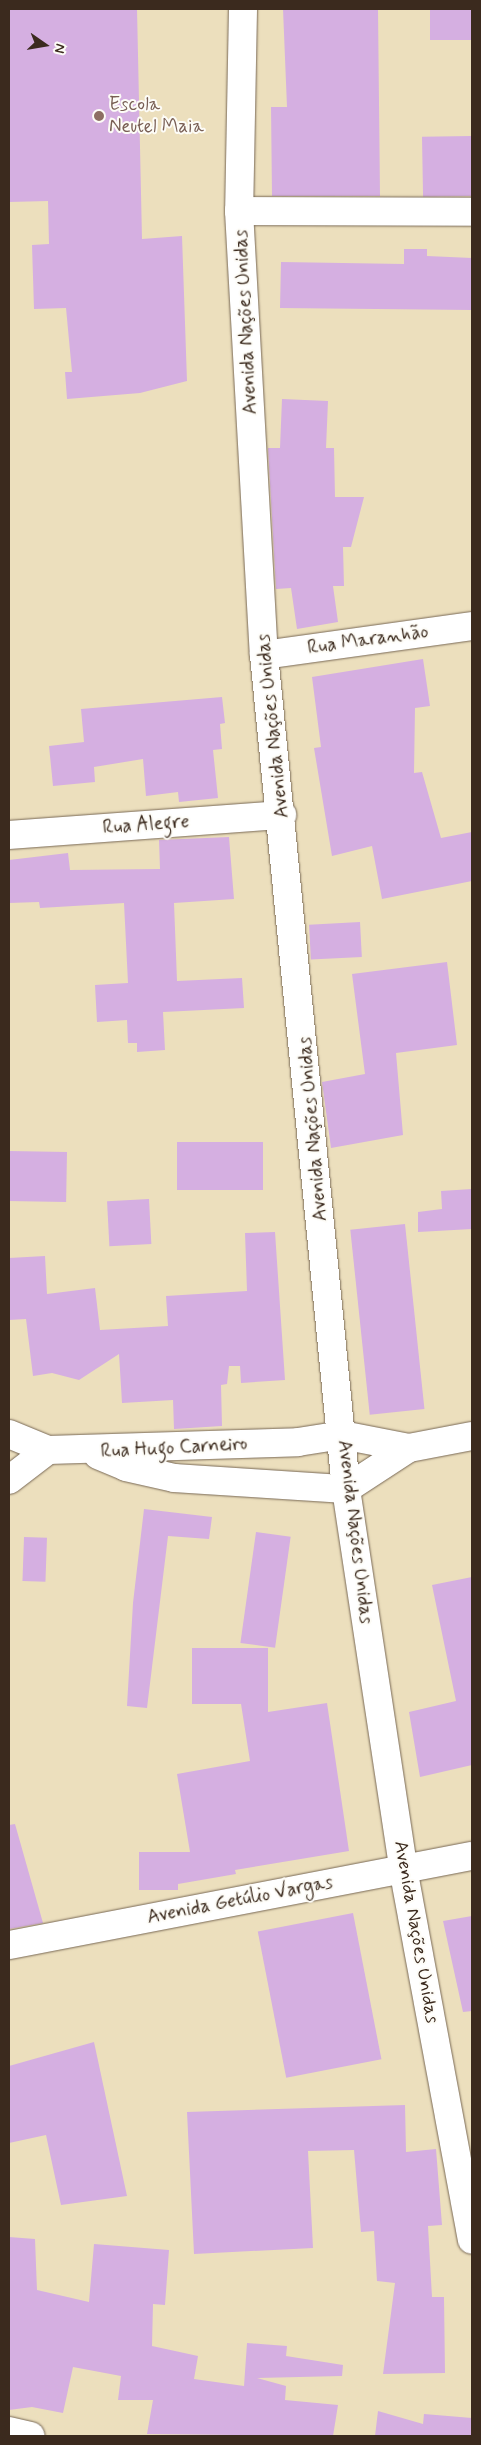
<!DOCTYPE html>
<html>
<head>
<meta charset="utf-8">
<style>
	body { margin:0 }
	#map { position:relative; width:481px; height:2445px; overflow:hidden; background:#ecdfbd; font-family:Mynerve,sans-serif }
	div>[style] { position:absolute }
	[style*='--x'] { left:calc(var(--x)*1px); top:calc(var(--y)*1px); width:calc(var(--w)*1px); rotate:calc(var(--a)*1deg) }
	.building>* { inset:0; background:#d5afe1; transform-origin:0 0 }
	.roads { filter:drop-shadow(0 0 1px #796956) drop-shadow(0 0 1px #796956) }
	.minor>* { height:28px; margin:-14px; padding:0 14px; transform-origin:14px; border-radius:14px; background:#fff }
	.dots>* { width:14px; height:14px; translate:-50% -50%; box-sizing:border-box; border:2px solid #fdfcf7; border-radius:50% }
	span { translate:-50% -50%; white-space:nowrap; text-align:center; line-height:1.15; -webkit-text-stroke:4px #fdfcf7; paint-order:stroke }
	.education-label { font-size:19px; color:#785e54 }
	.left { translate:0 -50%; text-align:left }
	.street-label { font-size:19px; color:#3b2a1e }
	.frame { position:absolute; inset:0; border:10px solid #3b2a1e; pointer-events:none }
	.north { position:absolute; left:20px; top:20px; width:50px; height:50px; -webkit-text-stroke:4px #fdfcf7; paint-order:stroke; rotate:103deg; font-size:14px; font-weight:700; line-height:20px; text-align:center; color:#3b2a1e }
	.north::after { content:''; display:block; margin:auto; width:18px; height:22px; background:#3b2a1e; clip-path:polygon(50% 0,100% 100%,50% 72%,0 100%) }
</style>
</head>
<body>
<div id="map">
	<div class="building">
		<div style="clip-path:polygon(9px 9px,137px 9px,142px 239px,182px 236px,187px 381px,140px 393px,67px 399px,65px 372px,72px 372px,66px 308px,34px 309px,32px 245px,49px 244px,48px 201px,9px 202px)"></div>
		<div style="clip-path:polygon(283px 9px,378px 9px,380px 196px,272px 196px,271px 107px,287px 107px)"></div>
		<div style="left:430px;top:9px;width:41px;height:31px"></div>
		<div style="left:471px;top:136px;width:60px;height:49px;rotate:89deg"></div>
		<div style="clip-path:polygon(404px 249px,427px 249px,427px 256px,472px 258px,472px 310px,280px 308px,281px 262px,404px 264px)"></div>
		<div style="clip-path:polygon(282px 399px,328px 401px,326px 448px,334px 448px,335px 497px,364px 497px,351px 547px,343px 547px,344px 586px,333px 586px,338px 622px,297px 629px,291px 588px,276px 589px,268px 448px,280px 448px)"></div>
		<div style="clip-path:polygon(423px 659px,430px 706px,415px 708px,414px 773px,422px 772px,441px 838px,472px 832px,472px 881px,382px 899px,372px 846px,332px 856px,314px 748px,321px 747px,312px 677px)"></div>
		<div style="clip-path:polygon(222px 697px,225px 723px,220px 724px,222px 749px,213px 750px,218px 798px,179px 802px,178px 792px,146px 796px,143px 759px,94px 767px,95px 782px,53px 786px,49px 746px,84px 742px,81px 709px)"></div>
		<div style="clip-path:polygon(229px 837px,234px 899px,174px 903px,177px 981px,242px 978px,244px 1008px,163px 1012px,165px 1050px,137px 1052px,137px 1043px,128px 1043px,127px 1020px,97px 1022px,95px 985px,128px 983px,124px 903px,40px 908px,39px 902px,9px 903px,9px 860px,68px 853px,70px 870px,160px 869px,159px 840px)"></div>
		<div style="left:360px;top:922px;width:35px;height:51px;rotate:87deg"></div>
		<div style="clip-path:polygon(447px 962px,457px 1045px,396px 1053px,403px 1135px,331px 1148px,322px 1082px,365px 1074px,352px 974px)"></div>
		<div style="left:177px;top:1142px;width:86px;height:48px"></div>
		<div style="left:9px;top:1151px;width:58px;height:50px;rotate:1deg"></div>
		<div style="clip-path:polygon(472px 1189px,472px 1229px,418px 1232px,418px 1212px,442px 1209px,441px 1191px)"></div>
		<div style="left:149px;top:1199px;width:45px;height:42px;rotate:87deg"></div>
		<div style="left:405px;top:1224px;width:186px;height:55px;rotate:84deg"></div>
		<div style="clip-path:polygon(275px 1232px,285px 1380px,241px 1383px,240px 1366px,229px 1366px,227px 1384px,221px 1385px,222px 1426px,174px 1429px,173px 1400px,122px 1403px,119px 1354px,79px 1380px,52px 1373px,33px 1376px,26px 1319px,9px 1320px,9px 1258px,45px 1256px,47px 1294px,95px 1288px,100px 1330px,168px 1326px,166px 1296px,247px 1291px,245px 1233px)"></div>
		<div style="clip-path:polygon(144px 1509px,212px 1517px,209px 1539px,168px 1536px,147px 1708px,127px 1706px,133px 1603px)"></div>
		<div style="left:256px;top:1532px;width:35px;height:112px;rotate:8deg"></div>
		<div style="left:24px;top:1537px;width:23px;height:44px;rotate:2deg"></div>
		<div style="clip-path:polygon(472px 1577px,472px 1765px,420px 1777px,409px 1712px,456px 1701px,432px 1585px)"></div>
		<div style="clip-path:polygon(192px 1648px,268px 1648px,268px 1712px,327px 1703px,349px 1851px,235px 1870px,236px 1874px,178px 1884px,178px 1890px,139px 1890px,139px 1852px,190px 1852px,177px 1774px,250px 1761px,241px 1704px,192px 1704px)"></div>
		<div style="clip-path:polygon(15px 1824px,43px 1923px,9px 1929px,9px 1825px)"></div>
		<div style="left:353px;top:1913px;width:149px;height:97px;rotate:79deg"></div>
		<div style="clip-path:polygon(472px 1916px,472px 2011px,463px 2012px,443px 1921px)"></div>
		<div style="clip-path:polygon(94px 2042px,127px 2196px,61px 2205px,46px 2135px,9px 2143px,9px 2066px)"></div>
		<div style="clip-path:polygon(405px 2105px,406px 2152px,436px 2149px,442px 2225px,428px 2226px,432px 2297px,444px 2297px,445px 2373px,383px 2374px,395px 2283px,377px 2281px,374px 2231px,361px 2232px,354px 2150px,308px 2151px,313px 2248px,194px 2254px,187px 2112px)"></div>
		<div style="clip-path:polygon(9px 2237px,35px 2239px,37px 2290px,89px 2302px,94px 2244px,169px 2250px,165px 2305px,153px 2304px,152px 2346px,198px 2356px,194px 2379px,244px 2386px,247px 2343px,287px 2346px,286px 2356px,343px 2365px,342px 2376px,257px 2378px,286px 2386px,285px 2400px,338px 2405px,333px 2436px,147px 2434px,153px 2400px,118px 2400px,121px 2376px,73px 2367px,63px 2413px,32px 2407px,9px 2410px)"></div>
		<div style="clip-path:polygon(378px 2411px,423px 2424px,424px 2414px,472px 2418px,472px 2436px,375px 2436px)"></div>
	</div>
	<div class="roads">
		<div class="minor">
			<div style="--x:243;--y:9;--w:202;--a:91.1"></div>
			<div style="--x:239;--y:211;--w:445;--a:86.8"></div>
			<div style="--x:264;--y:655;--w:838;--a:84.38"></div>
			<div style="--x:346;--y:1489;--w:383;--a:81.4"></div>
			<div style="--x:403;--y:1868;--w:378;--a:79.5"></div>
			<div style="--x:239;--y:211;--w:233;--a:0.2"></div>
			<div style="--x:264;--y:655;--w:210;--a:-7.9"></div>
			<div style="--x:9;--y:835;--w:274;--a:-4.2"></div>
			<div style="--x:9;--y:1434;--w:42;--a:22.3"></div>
			<div style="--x:48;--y:1450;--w:250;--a:-1.8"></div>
			<div style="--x:298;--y:1442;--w:45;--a:-9"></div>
			<div style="--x:342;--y:1435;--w:68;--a:11"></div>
			<div style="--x:98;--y:1455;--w:30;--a:23"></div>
			<div style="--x:126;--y:1467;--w:49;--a:12.9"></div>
			<div style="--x:174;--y:1478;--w:172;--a:3.7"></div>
			<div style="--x:346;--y:1489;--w:75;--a:-33.1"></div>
			<div style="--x:409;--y:1448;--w:64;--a:-10.8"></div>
			<div style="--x:9;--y:1480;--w:49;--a:-37.6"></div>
			<div style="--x:9;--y:1945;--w:471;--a:-10.9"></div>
			<div style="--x:9;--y:2431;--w:22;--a:13"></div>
		</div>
	</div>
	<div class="dots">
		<div style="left:99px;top:116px;background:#8d6e63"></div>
	</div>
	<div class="education-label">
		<span class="left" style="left:109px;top:116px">Escola<br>Neutel Maia</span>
	</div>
	<div class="street-label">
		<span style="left:246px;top:322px;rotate:-93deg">Avenida Nações Unidas</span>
		<span style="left:368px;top:640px;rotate:-8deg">Rua Maranhão</span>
		<span style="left:273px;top:726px;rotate:-96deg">Avenida Nações Unidas</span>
		<span style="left:146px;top:825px;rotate:-4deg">Rua Alegre</span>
		<span style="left:313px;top:1129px;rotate:-95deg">Avenida Nações Unidas</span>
		<span style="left:174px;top:1448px;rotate:-3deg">Rua Hugo Carneiro</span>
		<span style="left:355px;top:1532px;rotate:83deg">Avenida Nações Unidas</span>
		<span style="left:240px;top:1900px;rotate:-11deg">Avenida Getúlio Vargas</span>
		<span style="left:416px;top:1932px;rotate:80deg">Avenida Nações Unidas</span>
	</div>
	<div class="frame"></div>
	<div class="north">N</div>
</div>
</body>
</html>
